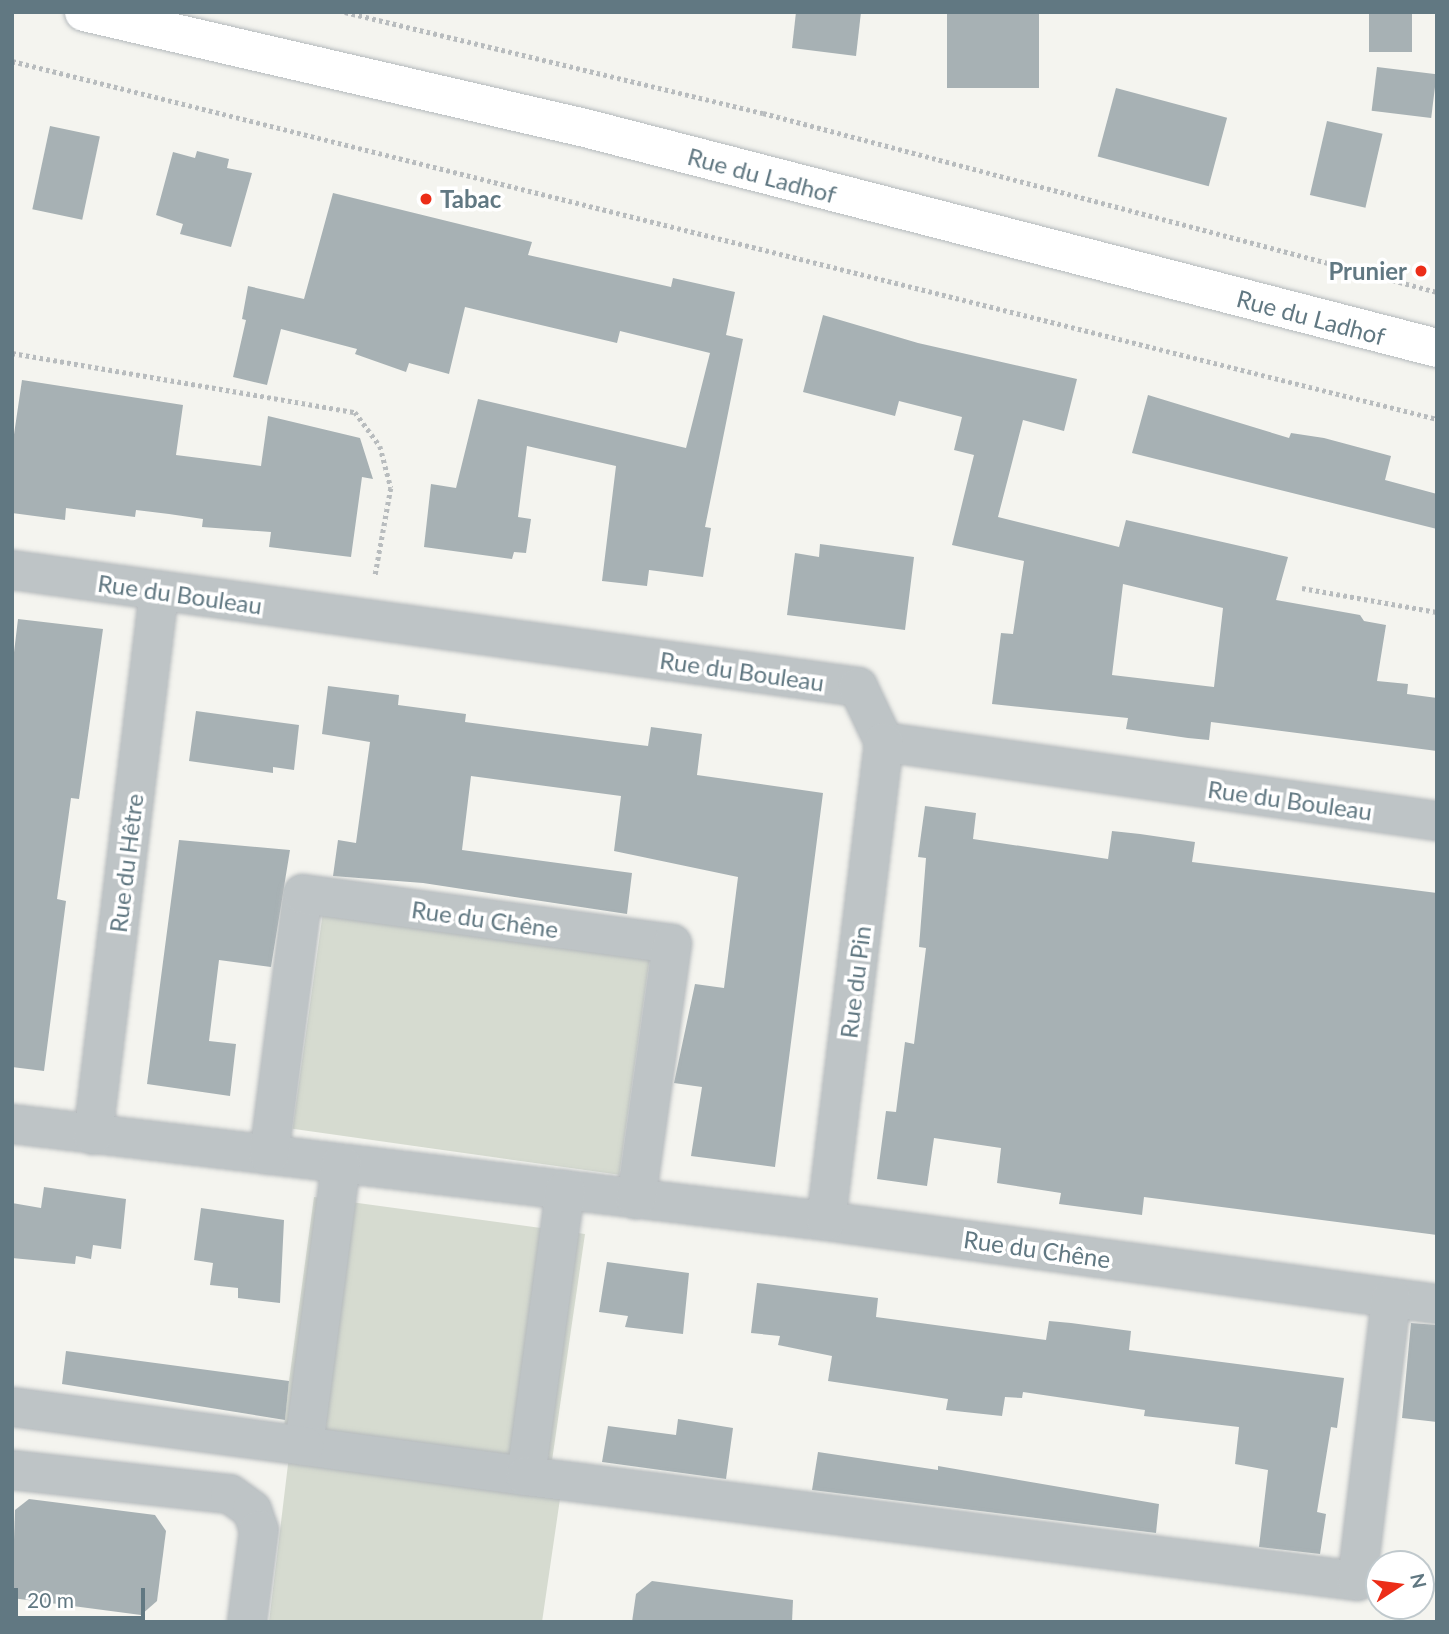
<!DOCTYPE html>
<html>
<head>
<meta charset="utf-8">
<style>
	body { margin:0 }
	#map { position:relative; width:1449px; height:1634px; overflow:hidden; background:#f4f4ef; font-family:Lato,sans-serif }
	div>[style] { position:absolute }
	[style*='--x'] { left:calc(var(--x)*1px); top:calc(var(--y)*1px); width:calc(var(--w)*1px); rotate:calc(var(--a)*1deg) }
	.green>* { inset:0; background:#d6dbd0; transform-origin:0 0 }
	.building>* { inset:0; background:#a7b1b4; transform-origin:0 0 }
	.path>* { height:4.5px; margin-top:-2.25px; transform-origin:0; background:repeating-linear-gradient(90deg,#b8bcbe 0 3.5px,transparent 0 7px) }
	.roads { filter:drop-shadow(0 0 2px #b4b9bc) drop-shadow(0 0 2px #b4b9bc) }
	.minor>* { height:38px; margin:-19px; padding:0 19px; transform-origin:19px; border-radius:19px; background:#bec4c6 }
	.major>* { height:38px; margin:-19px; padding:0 19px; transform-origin:19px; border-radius:19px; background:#fff }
	.dots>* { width:19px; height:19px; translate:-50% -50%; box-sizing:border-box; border:4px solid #fff; border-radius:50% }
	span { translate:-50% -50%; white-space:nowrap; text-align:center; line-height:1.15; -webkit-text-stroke:7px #fff; paint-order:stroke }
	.street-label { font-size:24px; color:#617882 }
	.poi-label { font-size:24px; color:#617882; font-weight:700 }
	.left { translate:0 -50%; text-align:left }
	.right { translate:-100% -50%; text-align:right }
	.frame { position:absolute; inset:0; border:14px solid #617882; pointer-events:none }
	.north { position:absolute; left:1365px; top:1550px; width:70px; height:70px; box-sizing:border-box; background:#fff; border:2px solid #c0c9cd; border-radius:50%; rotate:77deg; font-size:19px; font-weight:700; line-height:28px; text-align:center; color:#617882 }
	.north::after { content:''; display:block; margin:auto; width:24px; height:32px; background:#ec2d18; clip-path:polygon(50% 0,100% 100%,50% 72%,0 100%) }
	.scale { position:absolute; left:14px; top:1588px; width:131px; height:32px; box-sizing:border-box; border:4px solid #617882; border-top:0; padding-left:9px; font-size:21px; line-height:24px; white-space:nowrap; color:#617882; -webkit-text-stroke:5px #fff; paint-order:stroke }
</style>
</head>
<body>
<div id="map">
	<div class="green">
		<div style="left:323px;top:912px;width:330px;height:219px;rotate:8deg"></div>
		<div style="clip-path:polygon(314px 1197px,585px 1234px,548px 1488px,561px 1492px,542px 1622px,269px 1622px,289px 1456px,281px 1456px,289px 1381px)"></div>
	</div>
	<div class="building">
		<div style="clip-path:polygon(796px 12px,861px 12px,856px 56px,792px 48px)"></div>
		<div style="left:947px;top:12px;width:92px;height:76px"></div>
		<div style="left:1369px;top:12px;width:43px;height:40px"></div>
		<div style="left:1377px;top:67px;width:60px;height:44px;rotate:7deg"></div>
		<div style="left:1116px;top:88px;width:115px;height:71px;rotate:15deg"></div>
		<div style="left:1327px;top:121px;width:57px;height:76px;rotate:13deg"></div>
		<div style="left:50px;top:126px;width:51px;height:85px;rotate:12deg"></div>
		<div style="clip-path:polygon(197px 151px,229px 159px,227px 168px,252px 173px,231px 247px,180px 234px,183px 224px,156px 215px,173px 152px,195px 158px)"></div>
		<div style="clip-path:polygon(333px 193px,532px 242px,528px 255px,671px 287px,673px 278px,735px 292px,726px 335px,743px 339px,705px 527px,711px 528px,703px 577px,649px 570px,647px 586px,602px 581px,616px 466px,527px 446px,518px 517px,531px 519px,526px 553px,514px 552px,512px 559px,424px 547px,431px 484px,456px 488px,478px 399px,686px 448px,710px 353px,620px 331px,617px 343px,465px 307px,449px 374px,409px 363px,406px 372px,355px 354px,357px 349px,281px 329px,267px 385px,233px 377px,246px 320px,242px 319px,248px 286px,304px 299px)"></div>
		<div style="clip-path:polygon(evenodd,823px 315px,918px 343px,1077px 379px,1064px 431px,1023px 420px,998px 517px,1119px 547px,1126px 520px,1288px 557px,1276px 600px,1360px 615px,1364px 621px,1386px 625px,1377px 681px,1408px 684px,1407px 694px,1437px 698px,1437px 751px,1211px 722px,1209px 740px,1188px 738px,1126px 729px,1128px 718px,992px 704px,1001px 633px,1013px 634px,1024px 561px,952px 545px,974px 455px,954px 450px,962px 417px,899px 401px,895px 416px,803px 392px,823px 315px,1123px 584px,1223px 608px,1214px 687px,1112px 675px,1123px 584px)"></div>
		<div style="clip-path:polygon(22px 380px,183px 405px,176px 455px,261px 466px,268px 416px,360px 438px,373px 479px,362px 477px,351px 557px,269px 547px,271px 532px,202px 527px,203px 519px,169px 514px,136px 510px,135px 517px,66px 508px,65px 520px,12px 513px,12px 448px)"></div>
		<div style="clip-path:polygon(1148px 395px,1289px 438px,1291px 433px,1324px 438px,1391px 456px,1385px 480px,1437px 494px,1437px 529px,1132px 453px)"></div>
		<div style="clip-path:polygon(820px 544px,914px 557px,905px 630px,787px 615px,795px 553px,819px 557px)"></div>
		<div style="clip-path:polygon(18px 619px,103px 629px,79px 799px,71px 798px,57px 899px,66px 901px,44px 1071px,12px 1067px,12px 669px)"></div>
		<div style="clip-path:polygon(328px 686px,399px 695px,398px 705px,466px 714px,465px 722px,615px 742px,648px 746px,651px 727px,702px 734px,697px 775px,823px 793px,775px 1167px,691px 1156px,702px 1087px,674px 1083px,695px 984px,724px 988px,738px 877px,614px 851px,621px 796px,471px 776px,462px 850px,632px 873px,627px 914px,423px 883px,333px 876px,338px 840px,356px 843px,370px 742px,322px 734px)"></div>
		<div style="clip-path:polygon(196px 711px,299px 725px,294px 770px,273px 767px,273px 773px,189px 761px)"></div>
		<div style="clip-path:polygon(925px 806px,976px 813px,973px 839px,1108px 859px,1112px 831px,1140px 834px,1195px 842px,1192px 862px,1437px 893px,1437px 1235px,1144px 1197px,1142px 1215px,1059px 1204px,1061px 1193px,997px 1183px,1001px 1148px,934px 1138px,927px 1186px,877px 1179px,886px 1111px,896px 1112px,905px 1042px,914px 1044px,926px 948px,919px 947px,926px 858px,918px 857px)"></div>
		<div style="clip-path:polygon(179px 840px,290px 850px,271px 967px,219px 960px,209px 1041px,236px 1044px,230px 1096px,147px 1084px)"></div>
		<div style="clip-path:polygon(44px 1187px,126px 1199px,121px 1249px,93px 1245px,91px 1259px,76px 1256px,75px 1264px,12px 1258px,12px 1203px,41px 1208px)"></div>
		<div style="clip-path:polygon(201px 1208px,284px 1220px,280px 1303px,238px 1298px,238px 1288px,210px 1285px,213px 1263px,194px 1260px)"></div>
		<div style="clip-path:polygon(607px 1262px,689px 1273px,683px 1334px,625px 1327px,628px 1316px,599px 1312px)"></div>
		<div style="clip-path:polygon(757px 1283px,878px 1298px,876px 1317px,1046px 1340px,1049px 1321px,1071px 1323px,1131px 1331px,1129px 1350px,1344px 1378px,1337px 1428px,1331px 1427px,1317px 1512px,1326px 1514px,1320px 1554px,1259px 1547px,1268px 1470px,1235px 1464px,1239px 1427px,1144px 1416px,1145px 1410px,1023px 1392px,1022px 1398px,1005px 1397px,1002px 1416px,946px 1410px,948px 1399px,828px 1381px,832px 1356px,778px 1345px,780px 1336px,751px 1333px)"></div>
		<div style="clip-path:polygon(1411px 1323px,1437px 1325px,1437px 1422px,1402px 1418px)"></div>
		<div style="clip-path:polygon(66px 1351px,289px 1381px,285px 1420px,62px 1384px)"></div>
		<div style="clip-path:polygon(678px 1419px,733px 1428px,726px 1479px,602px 1462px,608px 1426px,676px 1435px)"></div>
		<div style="clip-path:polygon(818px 1452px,938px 1470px,938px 1466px,1159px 1504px,1156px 1533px,812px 1490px)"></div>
		<div style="clip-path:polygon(29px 1499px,155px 1515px,166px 1531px,157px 1601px,141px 1615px,12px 1598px,15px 1510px)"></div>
		<div style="clip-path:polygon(652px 1581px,793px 1600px,792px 1622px,632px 1622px,636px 1594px)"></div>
	</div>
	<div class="path">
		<div style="--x:345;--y:12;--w:430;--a:13.6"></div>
		<div style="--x:763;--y:113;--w:697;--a:14.87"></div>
		<div style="--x:12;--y:61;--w:1469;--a:14.1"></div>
		<div style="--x:12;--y:353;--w:348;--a:9.8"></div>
		<div style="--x:355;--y:412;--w:42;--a:53.7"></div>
		<div style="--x:380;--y:446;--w:43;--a:75.3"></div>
		<div style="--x:391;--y:488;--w:90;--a:100.2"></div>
		<div style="--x:1302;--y:588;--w:137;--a:10.1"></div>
	</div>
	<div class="roads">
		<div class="minor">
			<div style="--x:12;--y:570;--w:854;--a:7.87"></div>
			<div style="--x:858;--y:687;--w:61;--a:64.7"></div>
			<div style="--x:884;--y:742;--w:559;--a:8.13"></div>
			<div style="--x:12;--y:1124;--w:820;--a:6.8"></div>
			<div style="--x:826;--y:1221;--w:617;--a:7.74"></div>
			<div style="--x:93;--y:1135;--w:547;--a:-83.07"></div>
			<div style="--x:269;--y:1155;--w:263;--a:-82.6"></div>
			<div style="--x:303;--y:894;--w:372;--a:7.7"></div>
			<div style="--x:672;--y:944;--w:258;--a:98"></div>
			<div style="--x:341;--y:1164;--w:284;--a:97.5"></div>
			<div style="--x:304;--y:1446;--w:224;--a:7.7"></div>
			<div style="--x:526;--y:1476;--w:289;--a:-82.2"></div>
			<div style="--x:826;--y:1221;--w:482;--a:-83.1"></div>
			<div style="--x:12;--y:1407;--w:295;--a:7.6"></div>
			<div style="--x:12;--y:1470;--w:219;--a:6.3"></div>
			<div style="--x:230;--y:1494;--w:27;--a:36"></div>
			<div style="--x:252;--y:1510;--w:21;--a:71"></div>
			<div style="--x:259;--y:1530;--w:93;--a:97.4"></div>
			<div style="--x:526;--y:1476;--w:838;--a:7.2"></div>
			<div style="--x:1357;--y:1581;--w:285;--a:-83.1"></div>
		</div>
		<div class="major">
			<div style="--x:84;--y:12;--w:514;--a:13.04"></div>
			<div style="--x:585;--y:128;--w:880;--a:14.48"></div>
		</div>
	</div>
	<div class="dots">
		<div style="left:426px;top:199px;background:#ec2d18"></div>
		<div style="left:1421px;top:271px;background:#ec2d18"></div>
	</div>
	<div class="street-label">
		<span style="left:762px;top:175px;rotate:15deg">Rue du Ladhof</span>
		<span style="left:1311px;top:317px;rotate:15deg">Rue du Ladhof</span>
		<span style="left:180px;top:594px;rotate:8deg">Rue du Bouleau</span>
		<span style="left:742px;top:671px;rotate:8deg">Rue du Bouleau</span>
		<span style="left:1290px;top:800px;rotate:8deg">Rue du Bouleau</span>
		<span style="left:126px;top:863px;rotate:-83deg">Rue du Hêtre</span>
		<span style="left:485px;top:919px;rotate:8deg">Rue du Chêne</span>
		<span style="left:855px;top:982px;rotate:-83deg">Rue du Pin</span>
		<span style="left:1037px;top:1249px;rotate:8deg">Rue du Chêne</span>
	</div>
	<div class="poi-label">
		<span class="left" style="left:440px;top:199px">Tabac</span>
		<span class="right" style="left:1407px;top:271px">Prunier</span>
	</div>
	<div class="frame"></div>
	<div class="north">N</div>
	<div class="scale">20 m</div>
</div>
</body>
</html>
